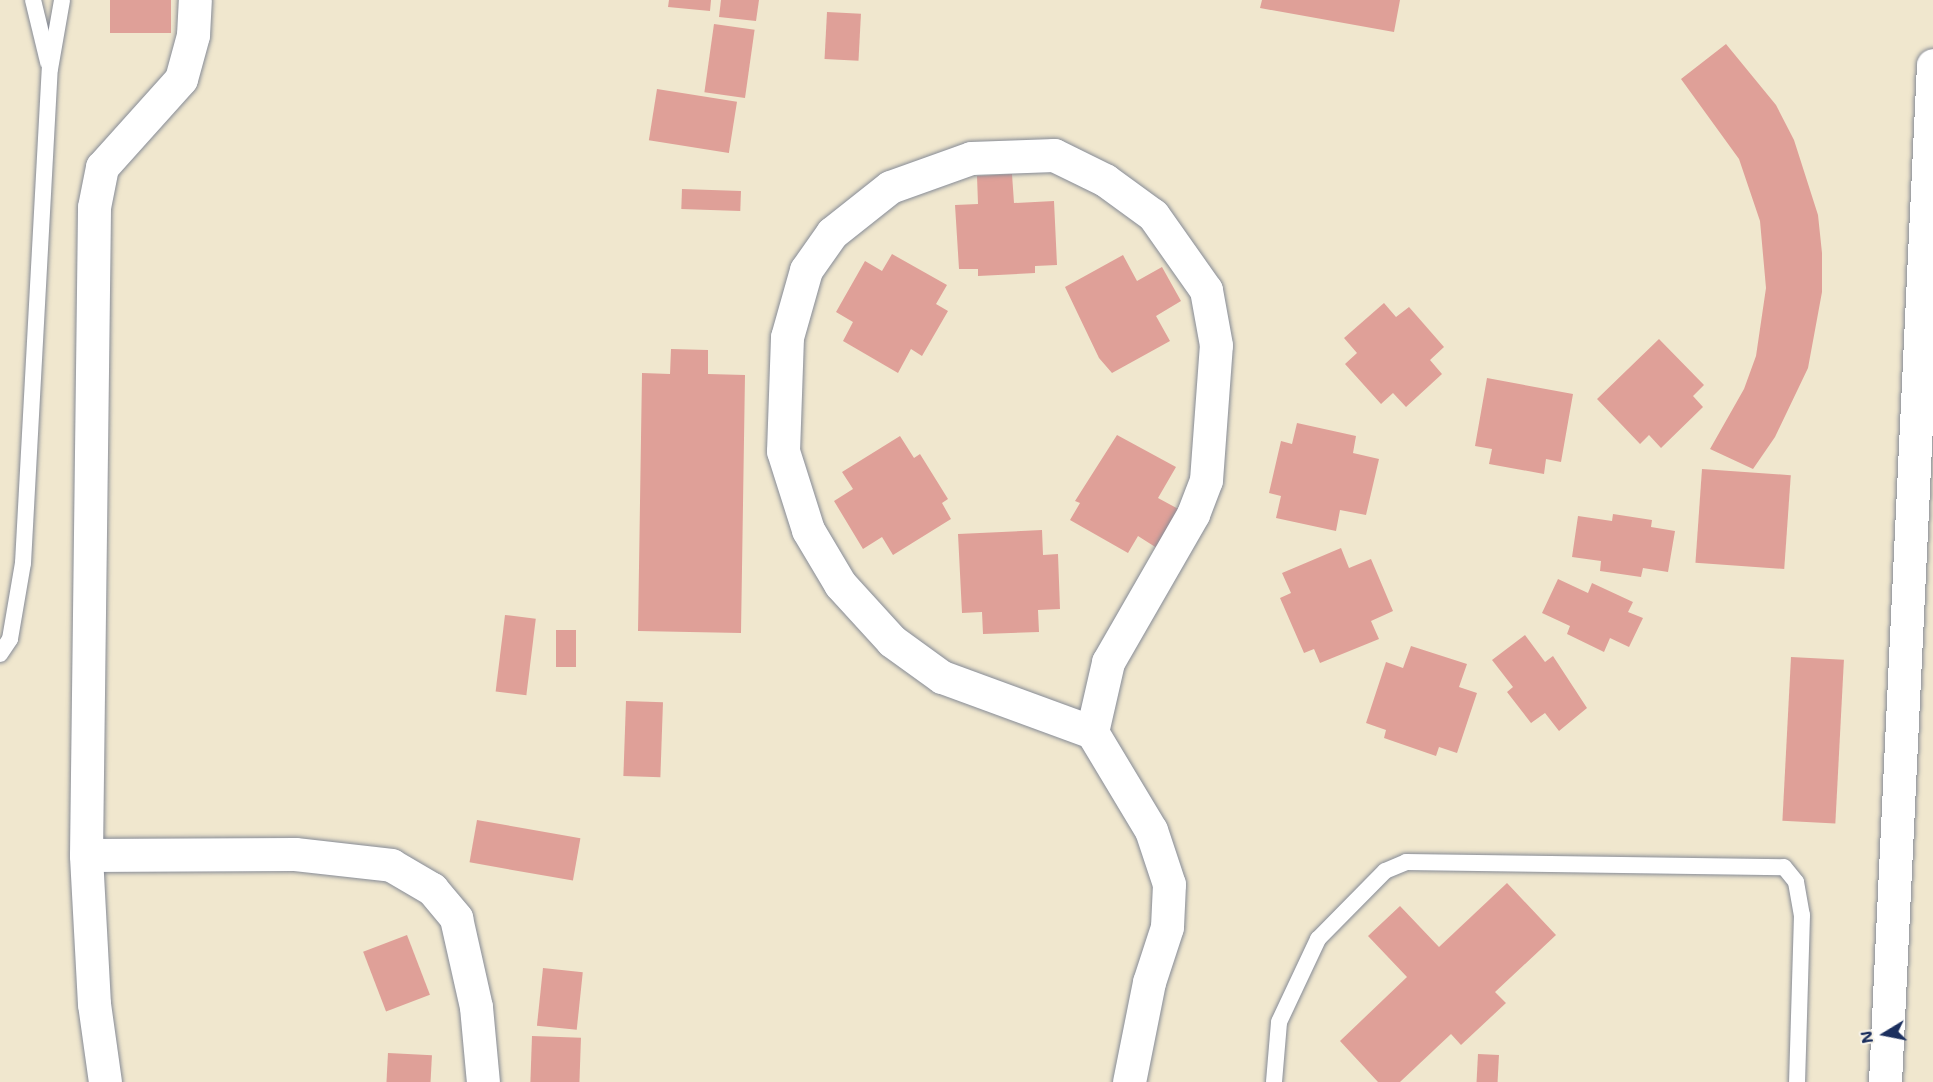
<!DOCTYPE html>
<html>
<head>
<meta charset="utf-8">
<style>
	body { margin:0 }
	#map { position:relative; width:1933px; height:1082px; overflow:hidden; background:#f0e7ce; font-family:"Shantell Sans",sans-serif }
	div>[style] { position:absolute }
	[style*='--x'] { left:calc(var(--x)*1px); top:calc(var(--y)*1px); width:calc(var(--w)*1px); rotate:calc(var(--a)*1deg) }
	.building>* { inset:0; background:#dfa098; transform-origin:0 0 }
	.roads { filter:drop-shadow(0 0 2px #868b96) drop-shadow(0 0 2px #868b96) }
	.lane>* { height:16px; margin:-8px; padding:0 8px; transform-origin:8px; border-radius:8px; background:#fff }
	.street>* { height:33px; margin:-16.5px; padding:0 16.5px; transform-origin:16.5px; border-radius:16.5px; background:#fff }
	span { translate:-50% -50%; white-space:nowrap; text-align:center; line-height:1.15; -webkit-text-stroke:4.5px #f7f3e8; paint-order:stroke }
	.north { position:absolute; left:1855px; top:1004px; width:60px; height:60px; -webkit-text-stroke:4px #f7f3e8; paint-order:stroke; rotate:260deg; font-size:16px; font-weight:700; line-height:24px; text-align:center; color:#1b2f5e }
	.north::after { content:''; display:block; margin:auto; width:21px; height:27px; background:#1b2f5e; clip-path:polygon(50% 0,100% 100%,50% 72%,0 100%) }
</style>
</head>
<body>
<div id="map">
	<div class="building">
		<div style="left:110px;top:0;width:61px;height:33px"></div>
		<div style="clip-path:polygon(669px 0,711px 0,710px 11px,668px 7px)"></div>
		<div style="clip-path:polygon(721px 0,759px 0,756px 21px,719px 17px)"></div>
		<div style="clip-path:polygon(1262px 0,1400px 0,1394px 32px,1260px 8px)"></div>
		<div style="left:827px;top:12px;width:34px;height:47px;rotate:3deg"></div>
		<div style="left:714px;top:24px;width:41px;height:69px;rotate:8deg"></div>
		<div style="clip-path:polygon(1726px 44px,1776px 105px,1794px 140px,1818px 215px,1822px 253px,1822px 292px,1808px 368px,1775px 437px,1753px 469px,1710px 449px,1744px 389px,1756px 356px,1766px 288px,1760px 221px,1739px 159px,1681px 79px)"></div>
		<div style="left:657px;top:89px;width:81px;height:52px;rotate:9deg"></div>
		<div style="clip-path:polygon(1012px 174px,1014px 203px,1054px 201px,1057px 265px,1035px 266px,1035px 273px,978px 276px,978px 269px,959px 269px,955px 205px,978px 204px,977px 176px)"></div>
		<div style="left:682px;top:189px;width:59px;height:20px;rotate:2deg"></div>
		<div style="clip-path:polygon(892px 254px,947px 285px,936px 304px,948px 311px,922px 356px,911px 349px,898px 373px,843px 341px,853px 322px,836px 312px,865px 261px,882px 271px)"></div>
		<div style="clip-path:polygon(1123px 255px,1137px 281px,1162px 267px,1181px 301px,1156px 316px,1170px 341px,1112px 373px,1099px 358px,1065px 287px)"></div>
		<div style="clip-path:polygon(1384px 303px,1396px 317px,1409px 307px,1444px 347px,1430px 360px,1442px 374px,1406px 407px,1393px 393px,1381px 404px,1345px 364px,1357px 353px,1344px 338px)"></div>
		<div style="clip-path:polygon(1659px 339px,1704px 385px,1693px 396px,1703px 407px,1661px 448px,1649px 435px,1640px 444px,1597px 399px)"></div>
		<div style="clip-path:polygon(671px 349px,708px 350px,708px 374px,745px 375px,741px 633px,638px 631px,642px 373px,670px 374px)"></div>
		<div style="clip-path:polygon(1487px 378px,1573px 394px,1561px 462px,1546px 459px,1544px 474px,1489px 464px,1492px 449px,1475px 446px)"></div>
		<div style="clip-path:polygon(1297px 423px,1356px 436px,1353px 453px,1379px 459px,1366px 515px,1340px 510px,1336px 531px,1276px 518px,1281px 496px,1269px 493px,1281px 441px,1292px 444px)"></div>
		<div style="clip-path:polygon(1117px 435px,1176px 467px,1158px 498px,1182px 511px,1160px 550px,1138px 536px,1128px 553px,1070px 520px,1080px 503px,1075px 501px)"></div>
		<div style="clip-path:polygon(900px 436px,914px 458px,920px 454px,948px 499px,942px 503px,951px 519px,893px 555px,882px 537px,863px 549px,834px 501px,853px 489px,842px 472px)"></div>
		<div style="left:1702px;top:469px;width:89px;height:94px;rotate:4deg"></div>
		<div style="clip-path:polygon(1613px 514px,1652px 520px,1651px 527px,1675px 531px,1668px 572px,1643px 568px,1641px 577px,1600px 571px,1601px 561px,1572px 557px,1578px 516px,1612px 521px)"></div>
		<div style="clip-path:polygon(1042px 530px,1043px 555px,1058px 554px,1060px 609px,1038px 610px,1039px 632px,983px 634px,982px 612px,962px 613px,958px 534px)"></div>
		<div style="clip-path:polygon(1341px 548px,1349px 568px,1371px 559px,1393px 611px,1371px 621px,1379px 639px,1320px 663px,1314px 649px,1304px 653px,1280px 598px,1291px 593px,1282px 573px)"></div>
		<div style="clip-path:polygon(1558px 579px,1588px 593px,1592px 583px,1633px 602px,1628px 612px,1643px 618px,1629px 647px,1610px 638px,1604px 652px,1567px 634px,1570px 626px,1542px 613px)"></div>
		<div style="left:505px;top:615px;width:31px;height:77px;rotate:7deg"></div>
		<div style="left:556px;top:630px;width:20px;height:37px"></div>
		<div style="clip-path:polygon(1525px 635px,1545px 662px,1553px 656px,1587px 708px,1559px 731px,1545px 713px,1531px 723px,1507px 692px,1513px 687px,1492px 660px)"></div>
		<div style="clip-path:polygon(1411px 646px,1467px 664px,1459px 687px,1477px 693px,1457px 753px,1439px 747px,1436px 756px,1384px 738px,1386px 730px,1366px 723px,1386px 662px,1403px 668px)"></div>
		<div style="left:1791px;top:657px;width:53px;height:164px;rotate:3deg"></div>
		<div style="left:626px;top:701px;width:37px;height:75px;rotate:2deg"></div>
		<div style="left:477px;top:820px;width:105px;height:43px;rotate:10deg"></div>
		<div style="clip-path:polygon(1507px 883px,1556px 935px,1495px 992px,1506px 1003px,1461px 1045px,1451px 1034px,1400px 1082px,1378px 1082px,1340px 1041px,1407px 977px,1368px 936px,1400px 906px,1439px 947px)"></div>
		<div style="left:407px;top:935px;width:64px;height:47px;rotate:69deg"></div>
		<div style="left:543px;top:968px;width:40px;height:58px;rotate:6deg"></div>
		<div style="left:532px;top:1036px;width:49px;height:46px;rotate:2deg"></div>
		<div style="left:388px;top:1053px;width:44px;height:29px;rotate:3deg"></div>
		<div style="left:1478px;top:1054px;width:21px;height:28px;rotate:3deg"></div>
	</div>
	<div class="roads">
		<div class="lane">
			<div style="--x:33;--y:0;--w:64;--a:76.4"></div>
			<div style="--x:0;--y:654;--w:18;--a:-56"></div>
			<div style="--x:10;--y:639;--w:77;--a:-80.3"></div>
			<div style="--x:23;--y:563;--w:495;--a:-86.9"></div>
			<div style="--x:50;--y:69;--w:70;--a:-80.1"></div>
			<div style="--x:1274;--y:1082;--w:60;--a:-85.2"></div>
			<div style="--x:1279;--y:1022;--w:92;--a:-64.8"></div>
			<div style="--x:1318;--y:939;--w:95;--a:-45.4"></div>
			<div style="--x:1385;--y:871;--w:23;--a:-23"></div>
			<div style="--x:1406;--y:862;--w:378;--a:0.8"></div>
			<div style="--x:1784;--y:867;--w:19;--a:51"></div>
			<div style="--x:1796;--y:882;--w:34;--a:80"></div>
			<div style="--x:1802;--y:915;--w:167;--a:91.7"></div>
		</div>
		<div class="street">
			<div style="--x:1092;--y:732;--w:72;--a:-77.1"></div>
			<div style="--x:1108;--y:662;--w:171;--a:-60.1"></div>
			<div style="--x:1193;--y:514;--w:36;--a:-69"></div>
			<div style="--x:1206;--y:480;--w:135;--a:-85.8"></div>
			<div style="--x:1216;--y:345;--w:56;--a:-100.3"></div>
			<div style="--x:1206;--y:290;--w:92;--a:-125.2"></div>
			<div style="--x:1153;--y:215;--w:59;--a:-143.9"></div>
			<div style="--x:1105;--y:180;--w:57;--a:-153.9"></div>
			<div style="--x:1054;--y:155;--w:83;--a:177.9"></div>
			<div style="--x:971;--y:158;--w:86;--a:160.3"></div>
			<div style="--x:890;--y:187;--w:74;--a:141.6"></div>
			<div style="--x:832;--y:233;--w:45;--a:125.1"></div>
			<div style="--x:806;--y:270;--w:70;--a:105.8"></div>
			<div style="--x:787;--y:337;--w:114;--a:92"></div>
			<div style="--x:783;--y:451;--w:83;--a:72.4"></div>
			<div style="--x:808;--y:530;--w:63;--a:59.3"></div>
			<div style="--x:840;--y:584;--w:77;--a:47.6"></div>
			<div style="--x:892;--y:641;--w:62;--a:35.8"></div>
			<div style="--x:942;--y:677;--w:160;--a:20.1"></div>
			<div style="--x:1092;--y:732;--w:114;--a:59"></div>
			<div style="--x:1151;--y:830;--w:57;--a:71.6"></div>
			<div style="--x:1169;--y:884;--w:43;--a:92.7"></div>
			<div style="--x:1167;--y:927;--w:58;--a:108.1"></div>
			<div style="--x:1149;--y:982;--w:102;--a:101.3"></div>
			<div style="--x:86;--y:855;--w:209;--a:-0.3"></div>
			<div style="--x:295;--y:854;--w:97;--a:6.5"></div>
			<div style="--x:391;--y:865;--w:48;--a:30.3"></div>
			<div style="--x:432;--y:889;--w:38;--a:50"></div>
			<div style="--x:456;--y:918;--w:91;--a:77.3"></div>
			<div style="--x:476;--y:1007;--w:75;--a:84.7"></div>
			<div style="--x:105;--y:1082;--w:79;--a:-98"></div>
			<div style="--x:94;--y:1004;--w:149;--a:-93.1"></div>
			<div style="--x:86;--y:855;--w:648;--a:-89.29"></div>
			<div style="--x:94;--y:207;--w:41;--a:-78.7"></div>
			<div style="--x:102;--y:167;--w:118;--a:-48.1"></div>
			<div style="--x:181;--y:79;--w:46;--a:-74.7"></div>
			<div style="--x:193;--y:35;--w:35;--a:-87"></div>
			<div style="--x:1885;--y:1082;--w:1018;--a:-87.3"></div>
		</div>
	</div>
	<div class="north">N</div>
</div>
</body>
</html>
